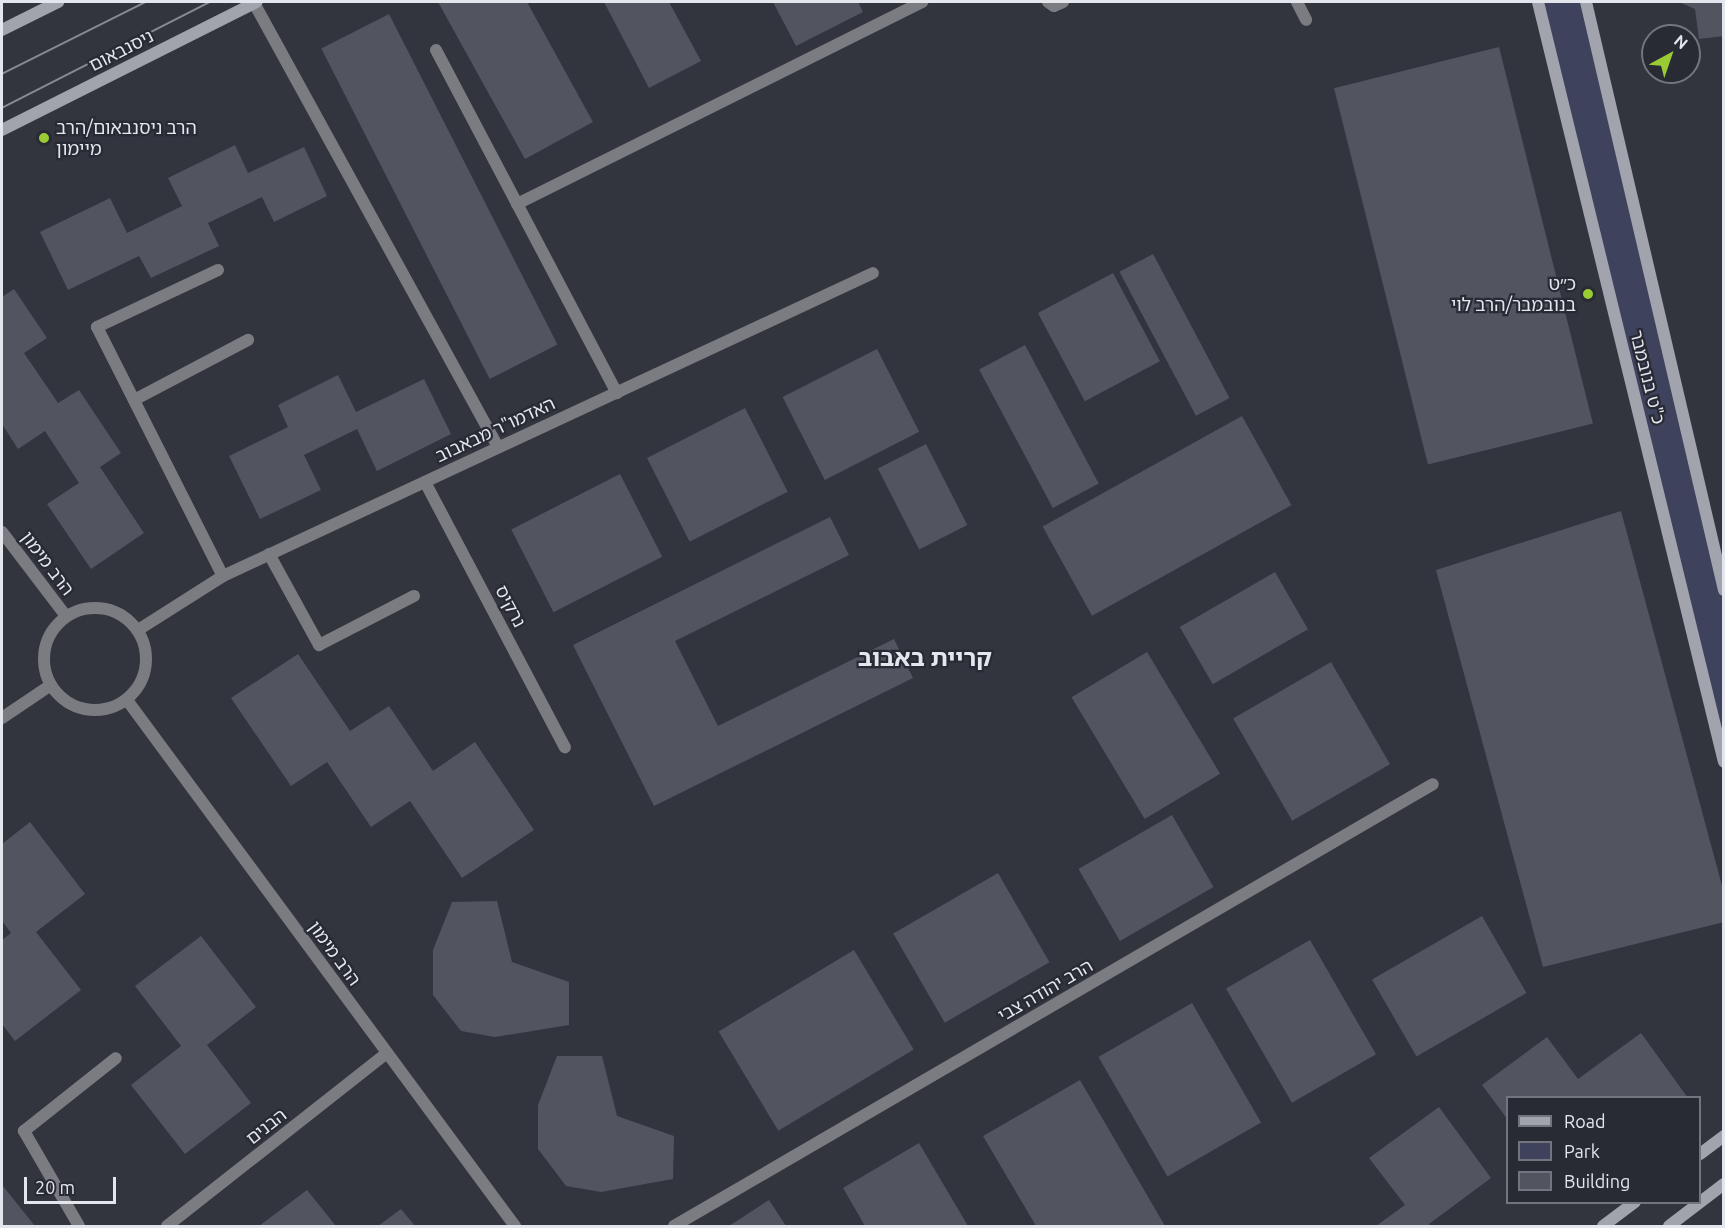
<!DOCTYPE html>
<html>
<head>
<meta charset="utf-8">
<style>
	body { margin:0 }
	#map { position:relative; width:1725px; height:1228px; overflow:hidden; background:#32343e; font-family:Ubuntu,"Noto Sans Hebrew",sans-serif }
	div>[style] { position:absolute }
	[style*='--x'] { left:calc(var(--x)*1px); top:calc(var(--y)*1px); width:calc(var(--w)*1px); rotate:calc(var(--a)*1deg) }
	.green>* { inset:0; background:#3e425d }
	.building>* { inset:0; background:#52545f; transform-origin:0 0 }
	.lane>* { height:12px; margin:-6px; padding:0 6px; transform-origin:6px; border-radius:6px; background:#7b7c81 }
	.street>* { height:12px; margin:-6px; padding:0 6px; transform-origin:6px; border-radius:6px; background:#7b7c81 }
	.street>.ring { margin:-6px; padding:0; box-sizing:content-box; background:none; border:12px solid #7b7c81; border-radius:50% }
	.secondary>* { height:12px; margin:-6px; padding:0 6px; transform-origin:6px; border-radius:6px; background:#a2a4ad }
	.tram>* { height:1.5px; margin:-0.75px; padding:0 0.75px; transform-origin:0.75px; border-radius:0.75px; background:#888a93 }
	.dots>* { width:16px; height:16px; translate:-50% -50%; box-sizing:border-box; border:3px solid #282a34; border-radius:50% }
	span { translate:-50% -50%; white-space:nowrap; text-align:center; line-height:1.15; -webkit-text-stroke:4.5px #282a34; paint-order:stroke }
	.street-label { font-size:18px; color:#e4e6ed }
	.poi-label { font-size:18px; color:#e4e6ed }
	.left { translate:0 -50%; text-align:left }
	.right { translate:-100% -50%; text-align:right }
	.district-label { font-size:24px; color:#e4e6ed; font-weight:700 }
	.frame { position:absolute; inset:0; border:3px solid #e4e6ed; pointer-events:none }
	.legend { position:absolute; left:1506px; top:1096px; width:195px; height:108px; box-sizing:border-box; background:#282a34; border:2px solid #73757e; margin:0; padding:8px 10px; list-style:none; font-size:18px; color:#e4e6ed }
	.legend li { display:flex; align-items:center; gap:12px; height:30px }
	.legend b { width:30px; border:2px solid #73757e }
	.north { position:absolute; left:1641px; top:24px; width:60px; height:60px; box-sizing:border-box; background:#282a34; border:2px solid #73757e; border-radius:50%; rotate:40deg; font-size:16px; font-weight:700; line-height:24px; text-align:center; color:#e4e6ed }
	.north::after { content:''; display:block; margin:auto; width:21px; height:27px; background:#9acb35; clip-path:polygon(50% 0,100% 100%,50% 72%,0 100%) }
	.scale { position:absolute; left:24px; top:1177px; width:92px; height:27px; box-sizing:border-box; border:3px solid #e4e6ed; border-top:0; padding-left:8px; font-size:18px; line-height:21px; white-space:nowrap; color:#e4e6ed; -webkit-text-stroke:4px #282a34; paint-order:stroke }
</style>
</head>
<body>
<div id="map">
	<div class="green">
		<div style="clip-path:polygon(1538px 2px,1586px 2px,1723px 590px,1723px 762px)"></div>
	</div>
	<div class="building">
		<div style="clip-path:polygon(438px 2px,527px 2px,593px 122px,525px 159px)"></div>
		<div style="clip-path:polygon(604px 2px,669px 2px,701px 61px,649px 88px)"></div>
		<div style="clip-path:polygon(773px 2px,858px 2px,863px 12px,796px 46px)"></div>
		<div style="clip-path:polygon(1679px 2px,1724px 2px,1724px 36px,1699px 39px,1695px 9px)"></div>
		<div style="left:389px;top:14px;width:371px;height:76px;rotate:63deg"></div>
		<div style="left:1499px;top:47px;width:388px;height:170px;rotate:76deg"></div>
		<div style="clip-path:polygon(235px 145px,248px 173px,304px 147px,327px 196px,274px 222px,262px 197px,208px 223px,219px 246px,151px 278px,139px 256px,68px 290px,40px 232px,110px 198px,127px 233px,182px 206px,168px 178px)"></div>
		<div style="left:1153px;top:254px;width:163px;height:38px;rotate:62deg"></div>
		<div style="left:1113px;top:273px;width:100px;height:85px;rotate:62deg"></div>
		<div style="clip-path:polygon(14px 289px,47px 338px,24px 353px,58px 403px,79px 390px,121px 453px,100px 467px,144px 533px,91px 569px,47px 504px,79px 483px,45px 431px,18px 449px,2px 424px,2px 297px)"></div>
		<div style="left:1025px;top:345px;width:157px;height:52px;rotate:62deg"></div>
		<div style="left:877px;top:349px;width:93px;height:106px;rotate:63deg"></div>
		<div style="clip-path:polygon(338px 375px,356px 412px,424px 379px,451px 434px,377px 471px,357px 429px,304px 455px,321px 490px,260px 519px,229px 456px,288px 427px,278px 405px)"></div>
		<div style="left:745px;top:408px;width:94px;height:110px;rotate:63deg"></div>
		<div style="left:1242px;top:416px;width:102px;height:228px;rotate:61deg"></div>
		<div style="left:926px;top:444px;width:91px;height:54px;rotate:63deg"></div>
		<div style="left:620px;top:474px;width:93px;height:122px;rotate:63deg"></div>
		<div style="clip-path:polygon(1621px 511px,1724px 893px,1724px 922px,1543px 967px,1436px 570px)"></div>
		<div style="clip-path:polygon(830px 517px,849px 555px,675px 641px,718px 726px,894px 639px,913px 678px,654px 806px,573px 645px)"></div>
		<div style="left:1275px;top:572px;width:66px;height:110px;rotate:60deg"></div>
		<div style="left:1147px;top:652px;width:142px;height:88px;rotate:59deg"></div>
		<div style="clip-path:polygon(298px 654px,350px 731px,389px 706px,433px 771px,475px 742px,534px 830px,462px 878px,410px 801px,371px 827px,327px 762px,291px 786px,231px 698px)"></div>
		<div style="left:1331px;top:662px;width:118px;height:113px;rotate:60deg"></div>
		<div style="left:1172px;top:815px;width:83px;height:108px;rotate:60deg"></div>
		<div style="clip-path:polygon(30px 822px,85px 894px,36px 932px,81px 990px,15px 1041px,2px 1024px,2px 940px,11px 933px,2px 921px,2px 844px)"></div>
		<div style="left:998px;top:873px;width:103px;height:121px;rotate:60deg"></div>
		<div style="clip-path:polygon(497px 901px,512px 962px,569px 982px,569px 1025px,495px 1037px,461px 1031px,433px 995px,433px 950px,452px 902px)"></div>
		<div style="left:1482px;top:916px;width:89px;height:127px;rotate:60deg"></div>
		<div style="clip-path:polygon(201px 936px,256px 1007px,207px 1045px,251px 1103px,185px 1154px,131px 1085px,181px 1046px,135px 986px)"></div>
		<div style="left:1310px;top:940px;width:132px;height:97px;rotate:60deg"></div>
		<div style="left:854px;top:950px;width:116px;height:158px;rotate:59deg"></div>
		<div style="left:1192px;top:1003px;width:138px;height:108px;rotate:60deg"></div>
		<div style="clip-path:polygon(1641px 1033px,1688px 1098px,1508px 1098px,1508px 1120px,1482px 1085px,1547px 1037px,1578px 1079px)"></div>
		<div style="clip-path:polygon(557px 1056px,602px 1056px,617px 1116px,674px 1136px,673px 1179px,601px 1192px,566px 1186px,538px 1149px,538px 1105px)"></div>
		<div style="clip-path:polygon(1080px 1080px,1165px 1226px,1036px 1226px,983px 1136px)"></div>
		<div style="clip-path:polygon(1439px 1107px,1491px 1178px,1429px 1224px,1431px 1226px,1376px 1226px,1405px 1205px,1369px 1158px)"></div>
		<div style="clip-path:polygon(919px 1143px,968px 1226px,865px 1226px,843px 1188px)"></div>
		<div style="clip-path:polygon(3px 1186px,35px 1226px,2px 1226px)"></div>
		<div style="clip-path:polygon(307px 1190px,336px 1226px,259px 1226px)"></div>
		<div style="clip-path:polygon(769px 1200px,786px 1226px,729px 1226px)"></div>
		<div style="clip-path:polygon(401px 1209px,415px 1226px,378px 1226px)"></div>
	</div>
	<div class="lane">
		<div style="--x:1048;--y:2;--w:7;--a:34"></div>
		<div style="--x:1054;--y:6;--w:10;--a:-24"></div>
		<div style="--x:1297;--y:2;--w:20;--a:63"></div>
		<div style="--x:436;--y:50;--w:388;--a:62.2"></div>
		<div style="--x:517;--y:204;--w:453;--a:-26.5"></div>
		<div style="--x:218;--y:270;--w:134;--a:154.8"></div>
		<div style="--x:97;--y:327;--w:279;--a:63.2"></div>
		<div style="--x:134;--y:400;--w:129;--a:-27.8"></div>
		<div style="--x:269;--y:554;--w:104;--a:61.2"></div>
		<div style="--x:319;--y:645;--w:107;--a:-27.3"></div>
		<div style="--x:79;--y:1226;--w:110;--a:-120.1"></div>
		<div style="--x:24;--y:1131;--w:117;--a:-38.4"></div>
	</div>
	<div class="street">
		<div style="--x:254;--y:3;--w:507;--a:61.21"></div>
		<div style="--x:425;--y:482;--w:300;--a:62.2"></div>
		<div style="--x:2;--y:532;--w:106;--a:52.7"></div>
		<div class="ring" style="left:44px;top:608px;width:90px;height:90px"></div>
		<div style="--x:138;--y:630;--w:101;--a:-32.4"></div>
		<div style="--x:223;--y:576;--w:717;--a:-24.99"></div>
		<div style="--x:127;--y:700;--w:654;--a:53.59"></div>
		<div style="--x:2;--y:718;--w:59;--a:-34"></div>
		<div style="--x:167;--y:1226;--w:280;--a:-38.2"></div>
		<div style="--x:674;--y:1226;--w:878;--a:-30.21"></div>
	</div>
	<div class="secondary">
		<div style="--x:1538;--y:2;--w:782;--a:76.25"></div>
		<div style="--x:1586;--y:2;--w:604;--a:76.79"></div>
		<div style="--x:2;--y:30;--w:63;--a:-26.6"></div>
		<div style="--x:2;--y:130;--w:285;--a:-26.7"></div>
		<div style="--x:1700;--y:1154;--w:30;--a:-37"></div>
		<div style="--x:1603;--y:1226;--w:40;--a:-37"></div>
		<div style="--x:1669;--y:1226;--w:69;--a:-37.4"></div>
	</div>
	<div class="tram">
		<div style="--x:2;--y:74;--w:161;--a:-26.6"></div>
		<div style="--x:2;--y:108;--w:233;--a:-27"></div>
	</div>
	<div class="dots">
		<div style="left:44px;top:138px;background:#9acb35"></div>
		<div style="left:1588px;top:294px;background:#9acb35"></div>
	</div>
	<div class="street-label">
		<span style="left:121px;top:50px;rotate:-27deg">ניסנבאום</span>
		<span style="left:1648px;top:377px;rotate:76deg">כ"ט בנובמבר</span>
		<span style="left:495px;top:429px;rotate:-25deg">האדמו"ר מבאבוב</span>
		<span style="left:48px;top:563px;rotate:53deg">הרב מימון</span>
		<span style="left:511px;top:606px;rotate:62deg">נרקיס</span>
		<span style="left:335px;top:953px;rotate:54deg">הרב מימון</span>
		<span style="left:1045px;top:990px;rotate:-30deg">הרב יהודה צבי</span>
		<span style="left:266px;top:1126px;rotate:-38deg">הבנים</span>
	</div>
	<div class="poi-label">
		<span class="left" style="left:56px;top:138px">הרב ניסנבאום/הרב<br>מיימון</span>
		<span class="right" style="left:1576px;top:294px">כ״ט<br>בנובמבר/הרב לוי</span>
	</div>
	<div class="district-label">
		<span style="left:925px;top:658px">קריית באבוב</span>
	</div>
	<div class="frame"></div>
	<ul class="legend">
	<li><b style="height:8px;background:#a2a4ad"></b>Road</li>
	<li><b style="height:16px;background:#3e425d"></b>Park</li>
	<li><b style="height:16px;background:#52545f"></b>Building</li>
	</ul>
	<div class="north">N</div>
	<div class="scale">20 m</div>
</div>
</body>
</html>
